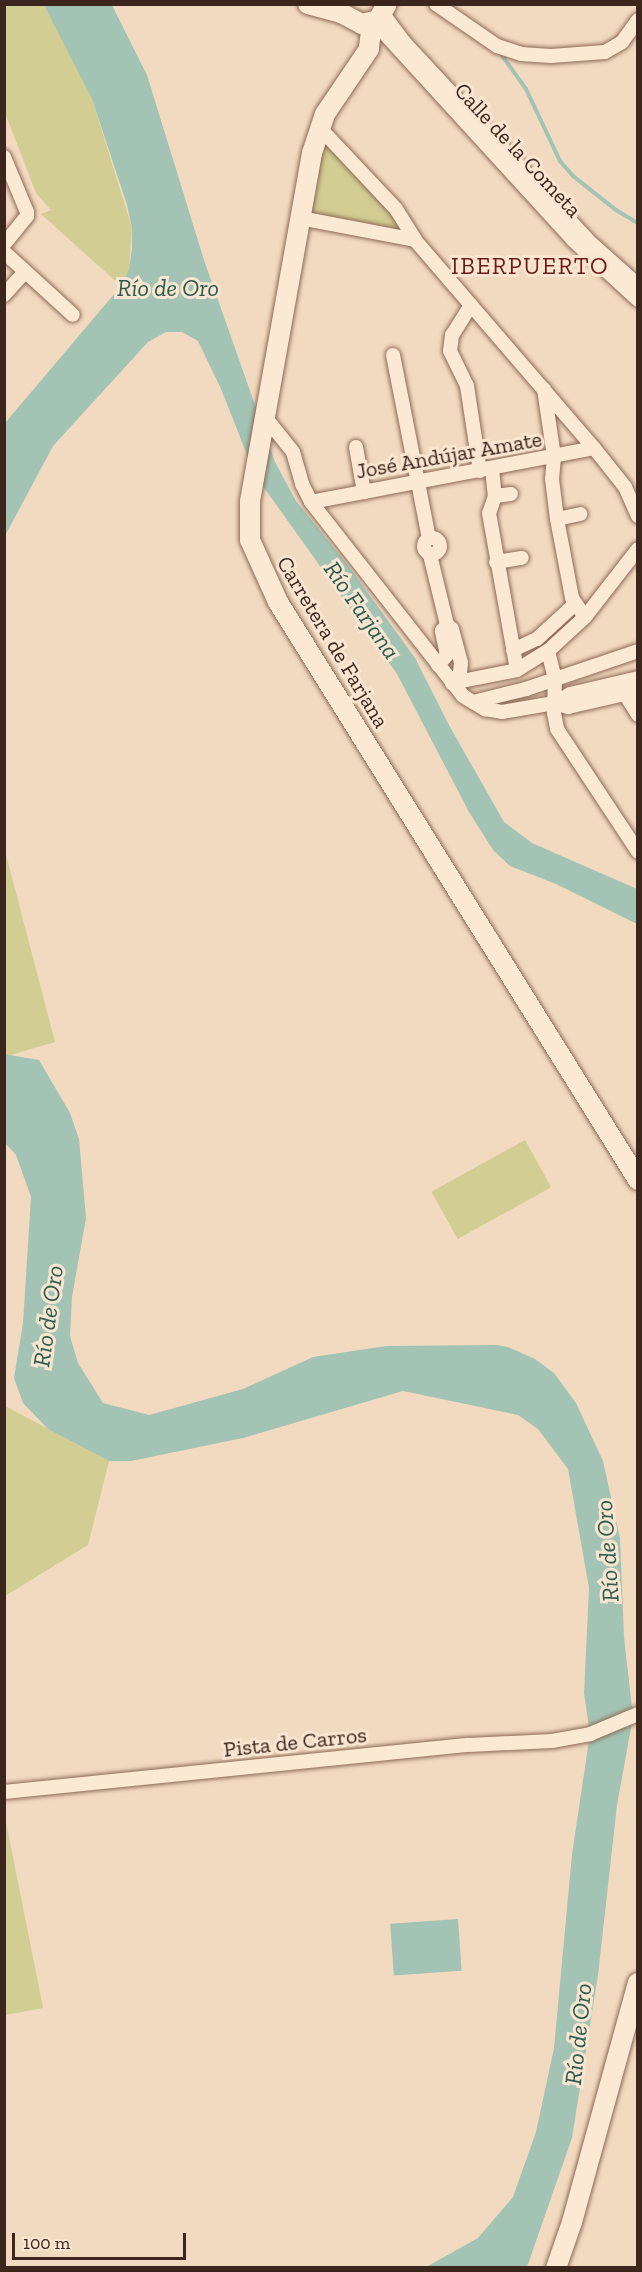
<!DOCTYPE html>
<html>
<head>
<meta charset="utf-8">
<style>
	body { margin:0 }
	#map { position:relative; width:642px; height:2272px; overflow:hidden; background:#f2dac0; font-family:"Zilla Slab",serif }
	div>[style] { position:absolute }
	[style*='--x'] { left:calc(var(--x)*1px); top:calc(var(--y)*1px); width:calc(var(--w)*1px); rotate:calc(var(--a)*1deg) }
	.green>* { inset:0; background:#d1cd93; transform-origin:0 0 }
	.water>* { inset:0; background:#a3c4b4; transform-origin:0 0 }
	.stream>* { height:4px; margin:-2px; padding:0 2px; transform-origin:2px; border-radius:2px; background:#a3c4b4 }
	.roads { filter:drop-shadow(0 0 2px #8d6956) drop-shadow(0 0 2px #8d6956) }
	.street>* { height:14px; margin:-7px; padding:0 7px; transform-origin:7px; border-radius:7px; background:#fce9d4 }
	.street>.ring { margin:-7px; padding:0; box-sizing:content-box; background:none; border:14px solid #fce9d4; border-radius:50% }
	.secondary>* { height:20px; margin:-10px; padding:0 10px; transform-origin:10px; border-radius:10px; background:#fce9d4 }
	span { translate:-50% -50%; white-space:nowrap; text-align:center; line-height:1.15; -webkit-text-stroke:6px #f9e5d0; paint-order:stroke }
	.street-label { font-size:22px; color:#3b251c }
	.neighbourhood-label { font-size:24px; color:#6c1917; letter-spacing:1.5px }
	.water-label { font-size:24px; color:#2a5d50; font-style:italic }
	.frame { position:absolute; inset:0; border:6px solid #3b251c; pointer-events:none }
	.scale { position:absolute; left:12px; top:2233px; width:174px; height:27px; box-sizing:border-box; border:3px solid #3b251c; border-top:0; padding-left:8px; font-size:18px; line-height:21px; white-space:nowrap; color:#3b251c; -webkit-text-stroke:4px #f9e5d0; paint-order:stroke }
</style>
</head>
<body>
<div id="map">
	<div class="green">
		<div style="clip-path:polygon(5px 5px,44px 5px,80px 71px,92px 99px,132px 228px,129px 269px,121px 286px,41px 214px,51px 210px,36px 193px,5px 113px)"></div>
		<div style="clip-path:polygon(322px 128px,406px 232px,306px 213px)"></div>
		<div style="clip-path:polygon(4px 847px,55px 1042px,7px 1056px,4px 1055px)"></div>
		<div style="left:525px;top:1140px;width:54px;height:107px;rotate:61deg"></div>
		<div style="clip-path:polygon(5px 1406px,109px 1461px,88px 1545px,5px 1596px)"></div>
		<div style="clip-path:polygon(5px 1817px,43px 2008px,5px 2015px,4px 2015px)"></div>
	</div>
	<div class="water">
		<div style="clip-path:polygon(44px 5px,112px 5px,147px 75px,204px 260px,275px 462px,296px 501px,347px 564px,415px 658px,450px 727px,504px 822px,532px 843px,637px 889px,637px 924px,556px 884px,510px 866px,493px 850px,469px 812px,397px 674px,255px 475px,221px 389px,198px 341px,182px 332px,166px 332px,148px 342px,53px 446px,5px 536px,5px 423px,121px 286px,129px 269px,132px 248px,132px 228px,127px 205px,92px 99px)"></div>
		<div style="clip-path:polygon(4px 1054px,39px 1060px,70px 1113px,79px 1139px,86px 1218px,72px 1297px,70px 1336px,78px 1363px,103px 1403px,149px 1415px,243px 1389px,313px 1357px,386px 1346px,496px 1345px,508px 1347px,535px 1359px,554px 1373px,576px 1403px,603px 1461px,620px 1538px,624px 1637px,633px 1717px,617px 1805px,598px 1975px,572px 2138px,527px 2267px,426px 2267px,478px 2238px,513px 2197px,536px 2132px,554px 2048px,572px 1854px,590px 1734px,584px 1693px,589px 1588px,568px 1469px,538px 1429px,518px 1415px,403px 1391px,243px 1438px,131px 1461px,109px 1461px,48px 1429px,23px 1403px,14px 1378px,23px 1323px,31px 1197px,16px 1155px,5px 1143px)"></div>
		<div style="left:458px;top:1919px;width:52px;height:68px;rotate:86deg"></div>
	</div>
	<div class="stream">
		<div style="--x:498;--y:50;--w:48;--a:54.3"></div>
		<div style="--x:526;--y:89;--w:80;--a:64.7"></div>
		<div style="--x:560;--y:161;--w:20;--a:49"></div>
		<div style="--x:573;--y:176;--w:55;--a:38.3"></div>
		<div style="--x:616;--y:210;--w:26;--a:31"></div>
	</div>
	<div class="roads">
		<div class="street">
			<div style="--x:436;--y:4;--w:74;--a:34.5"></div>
			<div style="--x:497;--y:46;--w:25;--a:18"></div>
			<div style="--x:521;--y:54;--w:30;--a:4"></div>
			<div style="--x:551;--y:56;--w:54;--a:-4.2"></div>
			<div style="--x:605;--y:52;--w:20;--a:-30"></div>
			<div style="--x:622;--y:42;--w:27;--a:-54"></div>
			<div style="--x:383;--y:14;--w:35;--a:53"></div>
			<div style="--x:404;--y:42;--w:276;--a:47.1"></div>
			<div style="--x:592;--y:244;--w:62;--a:41.7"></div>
			<div style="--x:374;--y:22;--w:295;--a:47.6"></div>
			<div style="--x:573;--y:240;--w:88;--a:42.7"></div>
			<div style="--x:319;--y:127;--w:112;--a:46.8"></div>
			<div style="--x:396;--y:209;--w:36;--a:58"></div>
			<div style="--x:415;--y:240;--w:274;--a:49.3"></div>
			<div style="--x:594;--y:448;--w:50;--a:51.5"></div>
			<div style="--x:625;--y:487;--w:32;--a:66"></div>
			<div style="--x:4;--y:157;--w:60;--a:67.3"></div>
			<div style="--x:27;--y:212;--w:4;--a:90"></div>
			<div style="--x:27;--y:216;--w:36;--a:129"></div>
			<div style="--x:300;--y:218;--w:117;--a:10.8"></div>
			<div style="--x:4;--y:252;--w:93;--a:42.4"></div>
			<div style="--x:4;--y:295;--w:31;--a:-48"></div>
			<div style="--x:471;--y:305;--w:36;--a:122"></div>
			<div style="--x:452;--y:335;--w:16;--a:97"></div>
			<div style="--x:450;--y:351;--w:39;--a:64"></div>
			<div style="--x:467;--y:386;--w:86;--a:81.3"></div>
			<div style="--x:393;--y:355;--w:187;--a:78.9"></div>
			<div style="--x:544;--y:389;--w:69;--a:81.6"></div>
			<div style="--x:554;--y:457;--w:22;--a:95"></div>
			<div style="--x:552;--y:479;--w:40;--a:82.9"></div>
			<div style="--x:557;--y:519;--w:80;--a:79.2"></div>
			<div style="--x:572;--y:598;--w:23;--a:56"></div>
			<div style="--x:265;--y:417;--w:45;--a:51.3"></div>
			<div style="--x:293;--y:452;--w:33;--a:74"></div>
			<div style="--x:302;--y:484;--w:20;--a:63"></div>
			<div style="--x:311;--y:502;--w:246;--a:51.9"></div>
			<div style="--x:463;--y:696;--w:26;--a:31"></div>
			<div style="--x:485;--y:709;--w:17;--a:10"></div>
			<div style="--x:502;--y:712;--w:53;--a:-9.8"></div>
			<div style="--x:554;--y:703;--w:18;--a:-29"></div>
			<div style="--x:570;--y:694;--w:70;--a:-13.2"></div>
			<div style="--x:356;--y:447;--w:46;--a:79.9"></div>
			<div style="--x:492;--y:469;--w:27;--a:84"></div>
			<div style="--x:495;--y:496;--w:18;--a:109"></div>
			<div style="--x:489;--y:513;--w:159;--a:79.9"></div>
			<div style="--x:495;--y:496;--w:16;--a:-7"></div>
			<div style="--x:311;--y:502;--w:288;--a:-10.8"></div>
			<div style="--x:557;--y:519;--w:24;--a:-12"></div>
			<div class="ring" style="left:424px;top:538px;width:2px;height:2px"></div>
			<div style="--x:430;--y:555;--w:72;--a:76.3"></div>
			<div style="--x:496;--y:562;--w:26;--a:-9"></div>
			<div style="--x:513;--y:650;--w:26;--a:-25"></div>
			<div style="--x:537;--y:639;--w:50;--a:-42.6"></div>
			<div style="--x:548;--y:651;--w:30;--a:76"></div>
			<div style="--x:555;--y:680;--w:33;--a:92"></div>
			<div style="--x:554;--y:713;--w:16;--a:79"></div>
			<div style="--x:557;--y:729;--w:147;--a:56.6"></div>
			<div style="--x:438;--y:665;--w:13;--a:-48"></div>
			<div style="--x:447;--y:655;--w:25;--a:-102"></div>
			<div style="--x:442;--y:631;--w:8;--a:-50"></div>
			<div style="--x:447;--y:625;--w:6;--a:39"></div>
			<div style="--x:452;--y:629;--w:35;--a:75"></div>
			<div style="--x:461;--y:663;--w:10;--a:96"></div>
			<div style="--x:460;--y:673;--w:13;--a:129"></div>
			<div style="--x:452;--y:683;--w:66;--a:-11.3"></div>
			<div style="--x:517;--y:670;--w:36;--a:-32"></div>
			<div style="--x:548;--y:651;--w:50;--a:-42.6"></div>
			<div style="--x:585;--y:617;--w:86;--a:-52.1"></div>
			<div style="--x:620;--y:686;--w:34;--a:58"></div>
			<div style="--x:473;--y:702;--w:55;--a:-13.8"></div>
			<div style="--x:526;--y:689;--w:118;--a:-18.7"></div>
			<div style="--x:554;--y:703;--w:15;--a:16"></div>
			<div style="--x:568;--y:707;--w:72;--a:-12.9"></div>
			<div style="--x:4;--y:1792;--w:467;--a:-5.8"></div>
			<div style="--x:469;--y:1745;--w:83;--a:-2.8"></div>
			<div style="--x:552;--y:1741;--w:39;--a:-10"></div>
			<div style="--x:590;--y:1734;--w:52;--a:-22.6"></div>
		</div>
		<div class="secondary">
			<div style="--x:308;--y:4;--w:34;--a:15"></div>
			<div style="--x:335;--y:4;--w:11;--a:56"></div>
			<div style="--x:341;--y:13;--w:24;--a:28"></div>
			<div style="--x:362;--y:24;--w:16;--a:-14"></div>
			<div style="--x:378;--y:20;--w:18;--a:-61"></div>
			<div style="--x:372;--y:23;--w:26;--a:97"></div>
			<div style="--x:369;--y:49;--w:78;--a:124.1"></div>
			<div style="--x:325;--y:114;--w:41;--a:108.4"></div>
			<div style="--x:312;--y:153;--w:354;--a:100.1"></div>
			<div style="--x:250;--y:502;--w:38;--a:90"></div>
			<div style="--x:250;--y:540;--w:68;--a:65.7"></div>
			<div style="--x:278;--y:602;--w:681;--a:58.08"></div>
			<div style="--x:556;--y:2268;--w:49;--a:-70.8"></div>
			<div style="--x:572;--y:2222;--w:248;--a:-74.6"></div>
		</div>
	</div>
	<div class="street-label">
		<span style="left:518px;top:150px;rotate:47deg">Calle de la Cometa</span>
		<span style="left:449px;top:455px;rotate:-10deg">José Andújar Amate</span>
		<span style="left:333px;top:642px;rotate:59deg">Carretera de Farjana</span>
		<span style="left:295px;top:1742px;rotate:-6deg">Pista de Carros</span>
	</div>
	<div class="neighbourhood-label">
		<span style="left:530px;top:266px">IBERPUERTO</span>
	</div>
	<div class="water-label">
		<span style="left:168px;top:288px">Río de Oro</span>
		<span style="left:362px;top:610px;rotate:55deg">Río Farjana</span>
		<span style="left:48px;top:1316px;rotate:-82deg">Río de Oro</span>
		<span style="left:607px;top:1551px;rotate:-94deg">Río de Oro</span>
		<span style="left:578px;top:2034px;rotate:-84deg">Río de Oro</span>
	</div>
	<div class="frame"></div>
	<div class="scale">100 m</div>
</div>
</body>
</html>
